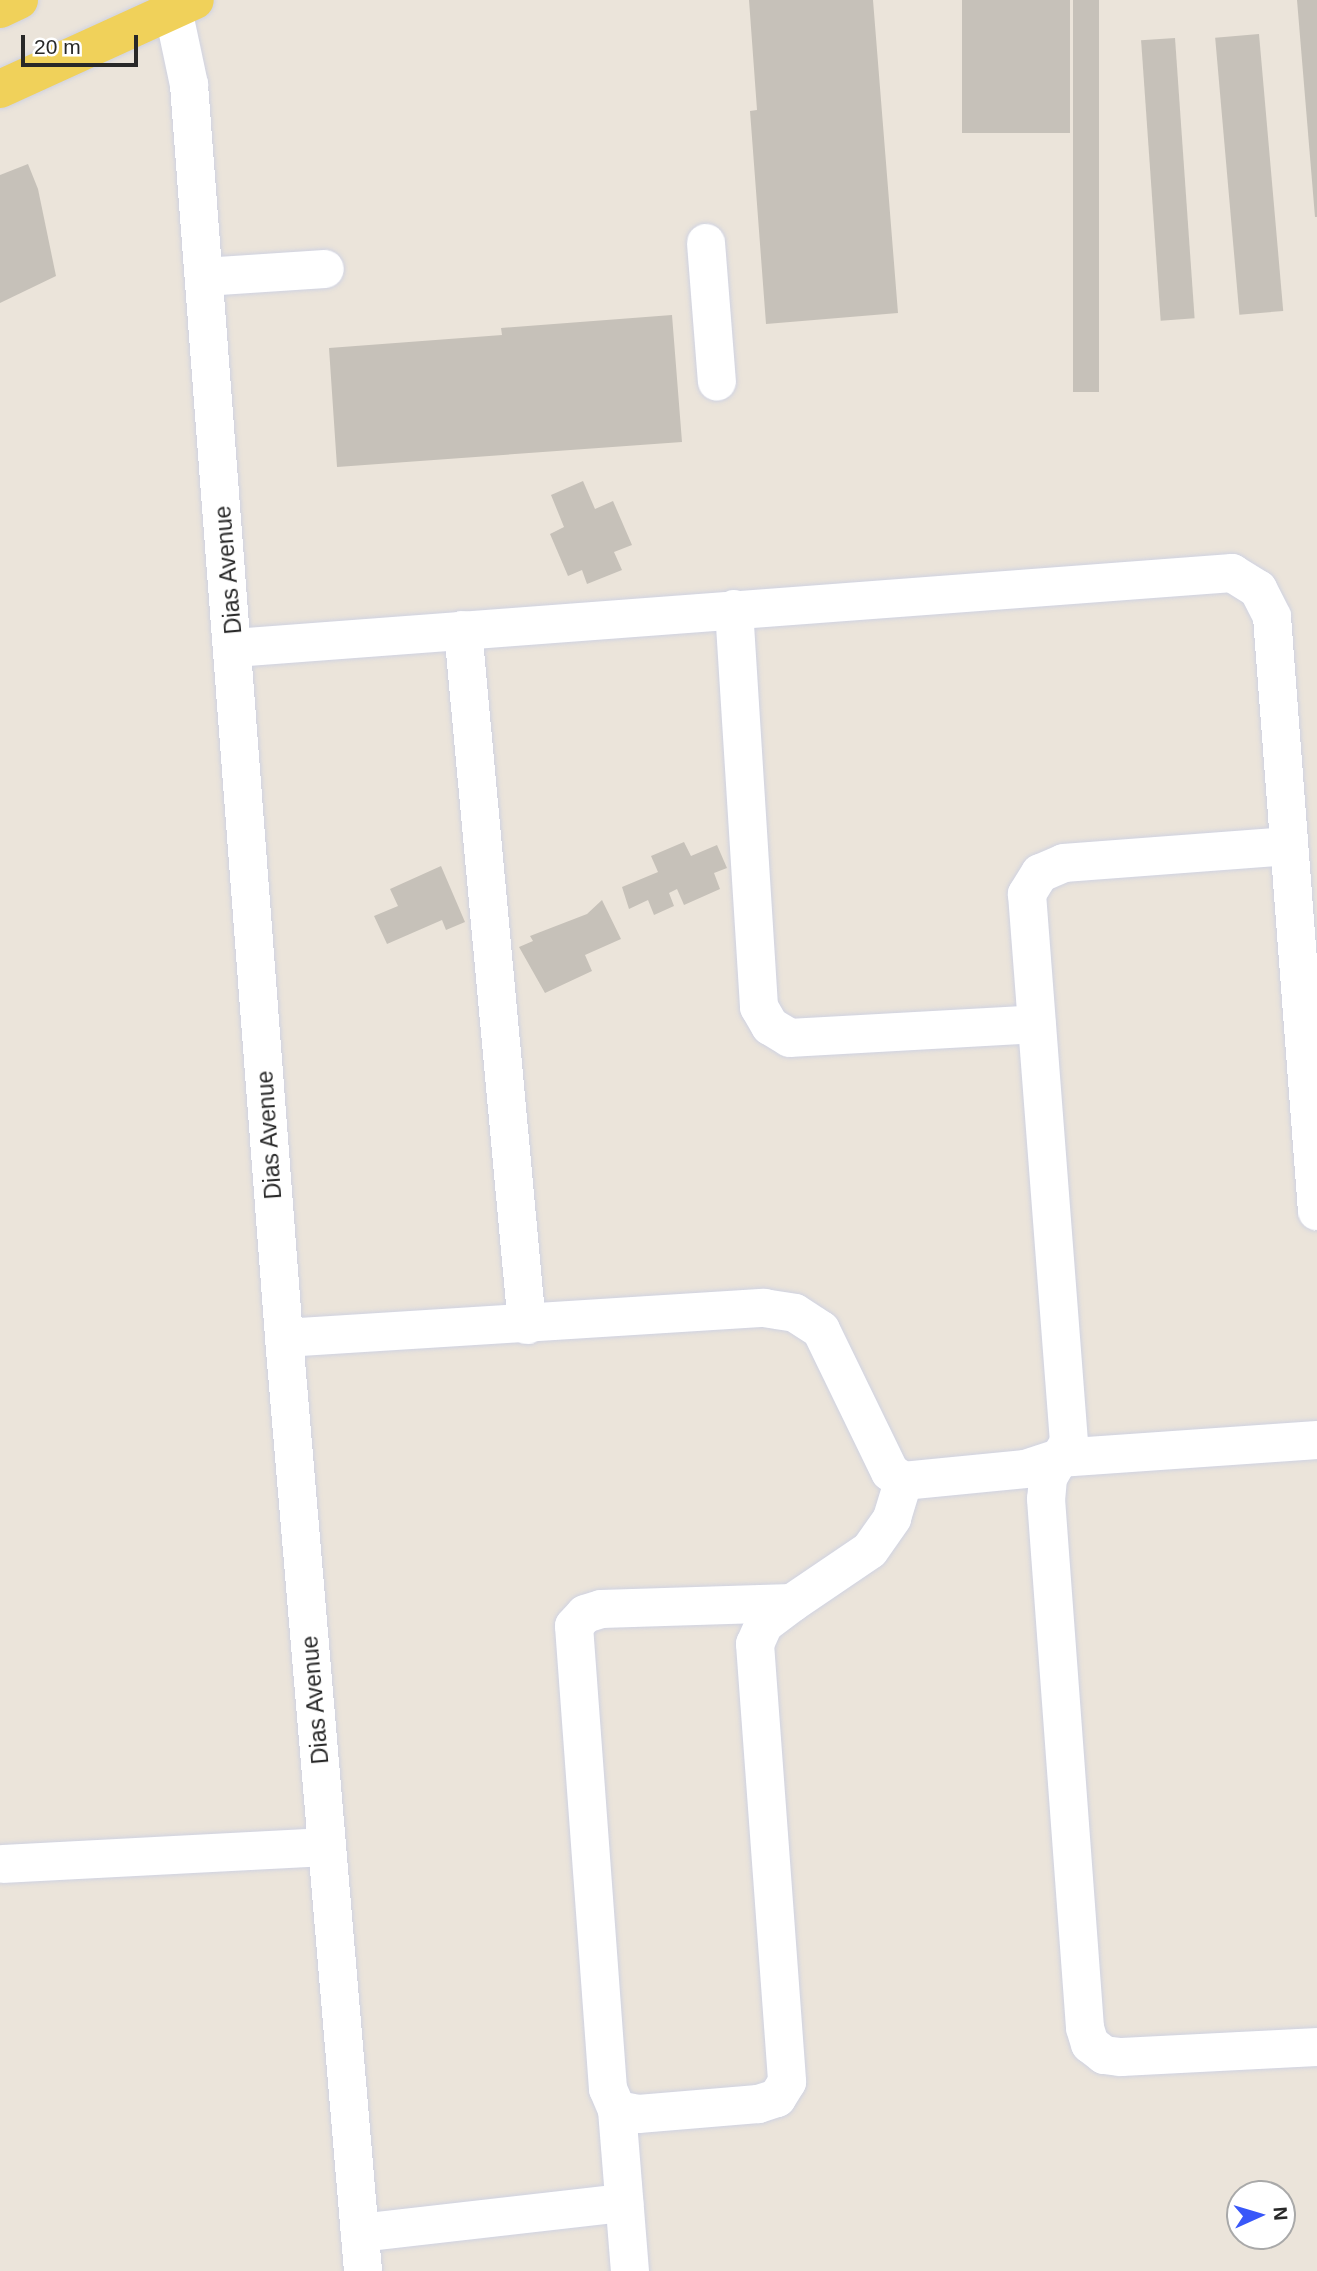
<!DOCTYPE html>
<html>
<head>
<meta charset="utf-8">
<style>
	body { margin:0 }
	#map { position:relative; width:1317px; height:2271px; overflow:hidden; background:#ebe4da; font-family:Arial,sans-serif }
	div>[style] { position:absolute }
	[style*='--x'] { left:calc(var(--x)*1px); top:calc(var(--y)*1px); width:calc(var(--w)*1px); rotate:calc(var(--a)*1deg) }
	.building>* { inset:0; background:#c6c1b9; transform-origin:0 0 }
	.roads { filter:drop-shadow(0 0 2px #cfd2e1) drop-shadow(0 0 2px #cfd2e1) }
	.minor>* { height:38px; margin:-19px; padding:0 19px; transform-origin:19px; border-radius:19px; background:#fff }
	.major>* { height:38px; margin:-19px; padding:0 19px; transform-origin:19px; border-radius:19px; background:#f0d15a }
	span { translate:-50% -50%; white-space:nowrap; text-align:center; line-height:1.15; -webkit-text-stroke:5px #fff; paint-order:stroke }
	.street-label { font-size:23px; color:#282828 }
	.north { position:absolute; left:1226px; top:2180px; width:70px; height:70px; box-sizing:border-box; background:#fff; border:2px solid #a9a9a9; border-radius:50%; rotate:86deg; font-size:19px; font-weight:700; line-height:28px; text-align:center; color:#282828 }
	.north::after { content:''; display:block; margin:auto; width:24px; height:32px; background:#3857f9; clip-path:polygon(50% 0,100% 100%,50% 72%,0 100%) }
	.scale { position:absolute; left:21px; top:35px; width:117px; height:32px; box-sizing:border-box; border:4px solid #282828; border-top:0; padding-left:9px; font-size:21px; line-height:24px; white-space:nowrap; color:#282828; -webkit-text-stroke:5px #fff; paint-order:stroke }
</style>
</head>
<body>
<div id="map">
	<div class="building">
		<div style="clip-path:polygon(749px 0,873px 0,898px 313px,766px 324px,750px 111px,757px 110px)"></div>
		<div style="left:962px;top:0;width:108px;height:133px"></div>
		<div style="left:1073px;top:0;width:26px;height:392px"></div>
		<div style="clip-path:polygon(1297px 0,1317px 0,1317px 217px,1315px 217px)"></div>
		<div style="left:1259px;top:34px;width:278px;height:44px;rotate:85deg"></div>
		<div style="left:1175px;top:38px;width:281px;height:34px;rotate:86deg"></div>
		<div style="clip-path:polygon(28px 164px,38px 189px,56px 276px,0 303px,0 175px)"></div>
		<div style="clip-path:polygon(672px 315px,682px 442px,337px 467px,329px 348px,502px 335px,501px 328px)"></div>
		<div style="clip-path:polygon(583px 481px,595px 509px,613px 501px,632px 545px,614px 552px,622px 570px,587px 584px,582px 570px,568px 576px,550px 534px,564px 527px,551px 495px)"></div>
		<div style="clip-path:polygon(684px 842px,691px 856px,717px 845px,727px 868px,714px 873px,720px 889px,684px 905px,677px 889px,669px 893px,674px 906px,654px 915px,648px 900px,629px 909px,622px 887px,658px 872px,651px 856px)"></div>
		<div style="clip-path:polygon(441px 866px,465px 922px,446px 930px,442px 920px,387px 944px,374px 916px,398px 906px,390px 889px)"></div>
		<div style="clip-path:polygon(602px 900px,621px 939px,585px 955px,592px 971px,545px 993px,519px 947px,533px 941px,530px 936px,587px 914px)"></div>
	</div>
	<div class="roads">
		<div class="minor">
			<div style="--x:171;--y:0;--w:87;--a:78"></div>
			<div style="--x:189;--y:85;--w:1257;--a:85.66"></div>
			<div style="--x:284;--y:1338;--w:936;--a:85.16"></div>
			<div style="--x:706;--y:243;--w:139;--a:85.5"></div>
			<div style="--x:204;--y:277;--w:121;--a:-3.8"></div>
			<div style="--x:734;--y:609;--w:399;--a:86.4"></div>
			<div style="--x:759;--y:1007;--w:22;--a:60"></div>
			<div style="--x:770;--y:1026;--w:23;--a:31"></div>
			<div style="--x:790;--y:1038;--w:247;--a:-3.2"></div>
			<div style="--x:463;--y:630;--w:698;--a:84.74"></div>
			<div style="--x:234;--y:648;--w:1001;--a:-4.3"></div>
			<div style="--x:1232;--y:573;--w:31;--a:32"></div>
			<div style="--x:1258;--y:589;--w:31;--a:63"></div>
			<div style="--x:1272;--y:617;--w:596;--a:85.67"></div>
			<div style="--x:1289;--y:846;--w:226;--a:175.7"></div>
			<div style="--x:1064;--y:863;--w:26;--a:157"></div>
			<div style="--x:1040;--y:873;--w:25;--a:122"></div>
			<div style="--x:1027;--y:894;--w:550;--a:85.62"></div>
			<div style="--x:1069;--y:1442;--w:42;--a:120.3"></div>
			<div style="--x:1048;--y:1478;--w:21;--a:95"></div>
			<div style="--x:1046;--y:1499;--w:530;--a:85.78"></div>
			<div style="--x:1085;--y:2028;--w:17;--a:73"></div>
			<div style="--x:1090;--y:2044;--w:18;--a:38"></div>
			<div style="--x:1104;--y:2055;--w:17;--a:7"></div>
			<div style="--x:1121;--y:2057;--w:196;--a:-2.9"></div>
			<div style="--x:284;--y:1338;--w:481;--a:-3.6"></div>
			<div style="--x:764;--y:1308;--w:31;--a:9"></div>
			<div style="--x:795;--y:1313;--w:31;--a:33"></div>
			<div style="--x:821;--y:1330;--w:158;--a:64.1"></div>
			<div style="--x:890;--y:1472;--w:16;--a:35"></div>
			<div style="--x:903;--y:1481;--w:123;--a:-5.6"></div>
			<div style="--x:1025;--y:1469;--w:36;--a:-18"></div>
			<div style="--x:1059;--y:1458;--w:259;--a:-4"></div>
			<div style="--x:792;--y:1603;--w:35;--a:143"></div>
			<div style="--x:764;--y:1624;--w:22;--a:114"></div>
			<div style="--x:755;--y:1644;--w:439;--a:85.8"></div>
			<div style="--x:787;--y:2082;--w:19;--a:122"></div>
			<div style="--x:777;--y:2098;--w:20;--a:162"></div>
			<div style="--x:758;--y:2104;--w:120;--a:175.2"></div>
			<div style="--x:638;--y:2114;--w:21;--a:-169"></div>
			<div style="--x:617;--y:2110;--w:23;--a:-113"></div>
			<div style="--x:608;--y:2089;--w:464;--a:-94.2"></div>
			<div style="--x:574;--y:1626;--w:16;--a:-47"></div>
			<div style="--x:585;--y:1614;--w:17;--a:-17"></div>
			<div style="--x:601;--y:1609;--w:191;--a:-1.8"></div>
			<div style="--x:792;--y:1603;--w:94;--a:-34.2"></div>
			<div style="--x:870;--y:1550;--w:39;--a:-55"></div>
			<div style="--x:892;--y:1518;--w:39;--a:-73"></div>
			<div style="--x:3;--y:1864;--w:324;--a:-3"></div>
			<div style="--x:617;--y:2110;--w:162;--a:85.4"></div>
			<div style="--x:360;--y:2233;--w:266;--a:-6.5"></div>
		</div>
		<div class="major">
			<div style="--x:0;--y:9;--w:21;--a:-25"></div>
			<div style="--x:0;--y:89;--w:214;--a:-24.5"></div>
		</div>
	</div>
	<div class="street-label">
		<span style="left:228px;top:570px;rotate:-95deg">Dias Avenue</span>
		<span style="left:269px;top:1135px;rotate:-94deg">Dias Avenue</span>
		<span style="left:315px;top:1700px;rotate:-95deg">Dias Avenue</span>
	</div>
	<div class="north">N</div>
	<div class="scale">20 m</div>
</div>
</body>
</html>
